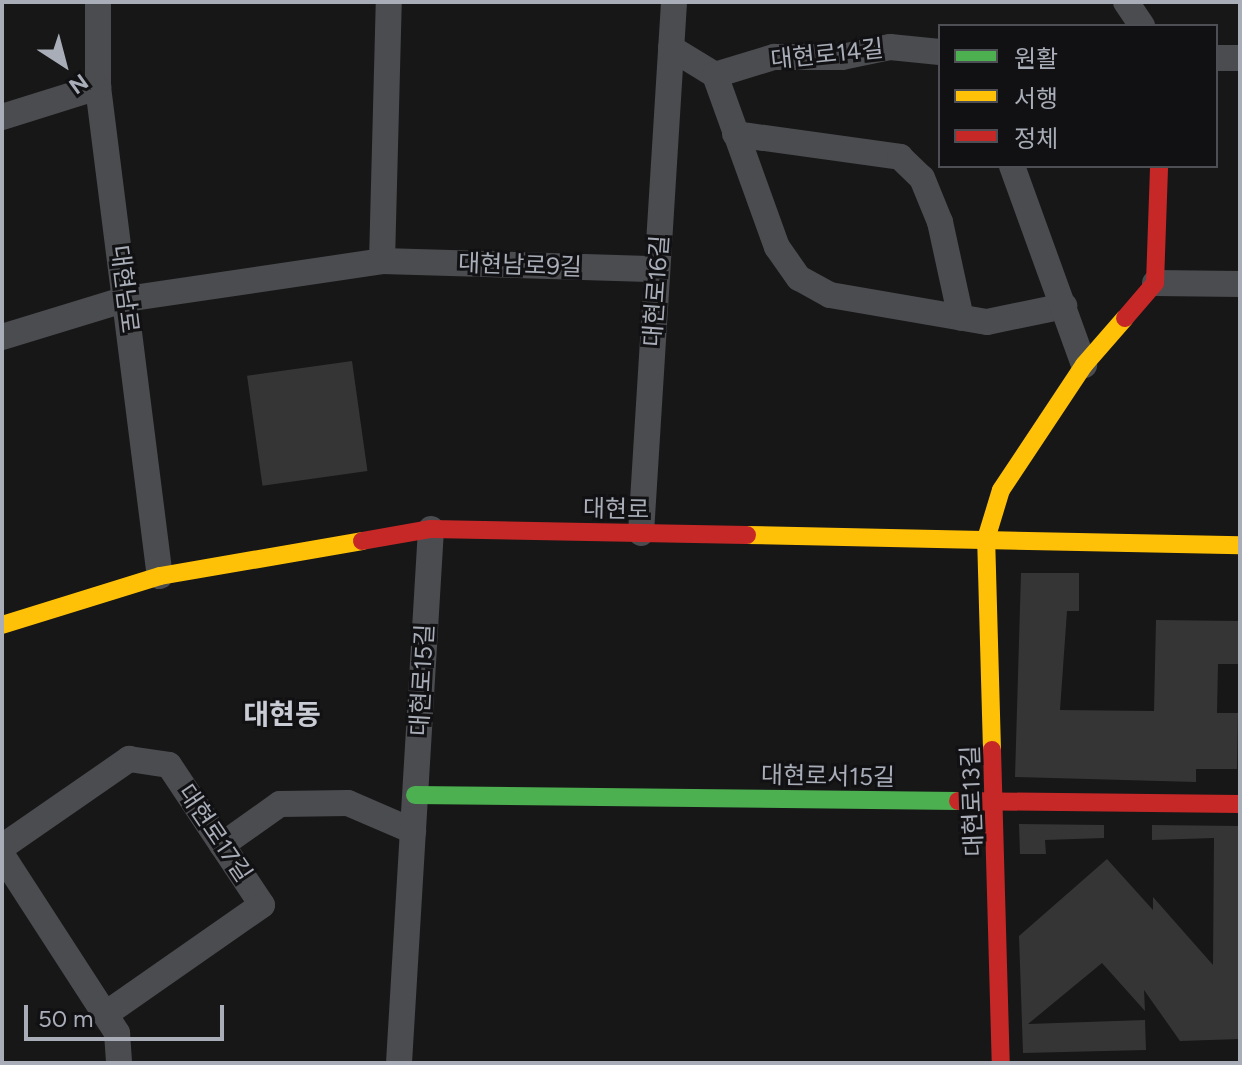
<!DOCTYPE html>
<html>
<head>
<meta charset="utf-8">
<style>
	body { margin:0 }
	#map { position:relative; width:1242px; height:1065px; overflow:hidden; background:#171717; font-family:Figtree,"Noto Sans KR",sans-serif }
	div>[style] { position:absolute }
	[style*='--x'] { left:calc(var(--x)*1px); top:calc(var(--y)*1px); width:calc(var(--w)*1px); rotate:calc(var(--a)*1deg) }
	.building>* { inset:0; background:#353536; transform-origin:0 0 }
	.street>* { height:26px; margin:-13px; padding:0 13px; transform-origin:13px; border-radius:13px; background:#4b4c50 }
	.fast>* { height:18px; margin:-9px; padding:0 9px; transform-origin:9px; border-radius:9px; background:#4caf50 }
	.slow>* { height:18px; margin:-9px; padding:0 9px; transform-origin:9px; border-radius:9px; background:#ffc107 }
	.jam>* { height:18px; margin:-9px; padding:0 9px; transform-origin:9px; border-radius:9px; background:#c62828 }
	span { translate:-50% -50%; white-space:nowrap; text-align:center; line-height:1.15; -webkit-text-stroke:6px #111113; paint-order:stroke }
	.street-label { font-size:24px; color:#a8adb8 }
	.quarter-label { font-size:28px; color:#c9ccd4; font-weight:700 }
	.frame { position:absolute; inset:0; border:4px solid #a8adb8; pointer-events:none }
	.legend { position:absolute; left:938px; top:24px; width:280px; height:144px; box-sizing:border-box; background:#111113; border:2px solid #4d4f55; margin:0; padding:10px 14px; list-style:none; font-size:24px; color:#a8adb8 }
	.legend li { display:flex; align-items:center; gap:16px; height:40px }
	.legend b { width:40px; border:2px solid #4d4f55 }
	.north { position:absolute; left:24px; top:24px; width:80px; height:80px; -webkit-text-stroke:6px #111113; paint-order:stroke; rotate:144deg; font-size:22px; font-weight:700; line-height:32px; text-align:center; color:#a8adb8 }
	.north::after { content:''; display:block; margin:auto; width:28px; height:36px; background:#a8adb8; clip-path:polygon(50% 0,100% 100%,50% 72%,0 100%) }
	.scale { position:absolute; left:24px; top:1005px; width:200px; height:36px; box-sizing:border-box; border:4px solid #a8adb8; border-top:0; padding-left:10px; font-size:24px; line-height:28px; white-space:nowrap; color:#a8adb8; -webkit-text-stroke:6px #111113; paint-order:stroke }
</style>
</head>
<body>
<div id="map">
	<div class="building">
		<div style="left:352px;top:361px;width:111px;height:106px;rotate:82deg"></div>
		<div style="clip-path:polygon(1021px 573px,1079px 573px,1079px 611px,1067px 611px,1060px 710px,1154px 711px,1156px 620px,1240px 621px,1240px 664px,1218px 664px,1217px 713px,1238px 713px,1237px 769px,1196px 769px,1196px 782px,1015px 777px)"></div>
		<div style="clip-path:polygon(1019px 824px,1104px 825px,1104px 838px,1045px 840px,1046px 854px,1020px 854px)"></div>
		<div style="clip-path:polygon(1152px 825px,1240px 826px,1240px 1039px,1180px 1041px,1144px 990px,1145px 1011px,1102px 963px,1028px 1024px,1145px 1020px,1146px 1050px,1023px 1053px,1019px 936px,1107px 859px,1153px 910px,1153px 897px,1213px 965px,1214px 838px,1152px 840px)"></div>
	</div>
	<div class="street">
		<div style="--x:98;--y:2;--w:85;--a:90"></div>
		<div style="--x:98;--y:87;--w:493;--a:82.8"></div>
		<div style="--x:1126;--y:2;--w:29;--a:56"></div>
		<div style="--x:671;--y:48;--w:52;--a:31.5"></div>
		<div style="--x:715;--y:75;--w:183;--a:70.2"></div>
		<div style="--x:777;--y:247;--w:38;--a:55"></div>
		<div style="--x:799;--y:278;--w:35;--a:29"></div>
		<div style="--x:830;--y:295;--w:159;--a:9.8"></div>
		<div style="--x:987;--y:322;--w:79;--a:-11.7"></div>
		<div style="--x:1216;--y:58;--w:24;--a:0"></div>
		<div style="--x:715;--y:75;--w:62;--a:-17"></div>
		<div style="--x:774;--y:57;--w:68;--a:0"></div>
		<div style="--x:842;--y:57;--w:49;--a:-11.8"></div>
		<div style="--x:890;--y:47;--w:50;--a:5.7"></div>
		<div style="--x:2;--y:117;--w:101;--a:-17.4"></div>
		<div style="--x:735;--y:134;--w:167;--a:7.9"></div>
		<div style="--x:900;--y:157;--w:30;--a:44"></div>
		<div style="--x:922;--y:178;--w:48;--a:67.8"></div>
		<div style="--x:940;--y:222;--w:98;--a:77.7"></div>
		<div style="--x:1012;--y:166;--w:212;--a:70.1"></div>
		<div style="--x:382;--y:261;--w:259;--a:-88.5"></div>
		<div style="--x:1155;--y:283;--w:85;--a:0.7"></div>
		<div style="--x:2;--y:337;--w:130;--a:-17"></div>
		<div style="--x:126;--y:299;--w:259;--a:-8.4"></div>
		<div style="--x:382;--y:261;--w:275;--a:1.7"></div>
		<div style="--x:641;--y:533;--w:532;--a:-86.44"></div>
		<div style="--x:222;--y:845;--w:71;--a:-35.3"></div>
		<div style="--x:280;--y:804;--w:68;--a:-0.8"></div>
		<div style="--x:348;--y:803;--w:71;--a:23.3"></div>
		<div style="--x:2;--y:847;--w:155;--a:-34.7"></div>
		<div style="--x:129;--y:759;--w:40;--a:8.5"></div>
		<div style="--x:169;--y:765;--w:168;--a:56.4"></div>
		<div style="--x:262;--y:905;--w:190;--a:145.1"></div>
		<div style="--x:2;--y:855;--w:212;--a:57.1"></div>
		<div style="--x:117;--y:1033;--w:30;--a:86"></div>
		<div style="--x:399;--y:1063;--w:535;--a:-86.57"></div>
	</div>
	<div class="fast">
		<div style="--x:415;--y:795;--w:543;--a:0.63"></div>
	</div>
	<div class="slow">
		<div style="--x:747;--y:535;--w:493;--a:1.2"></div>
		<div style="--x:2;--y:625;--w:165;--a:-17.2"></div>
		<div style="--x:160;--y:576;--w:205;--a:-9.8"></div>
		<div style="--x:992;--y:750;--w:211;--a:-91.6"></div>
		<div style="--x:986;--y:539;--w:51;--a:-73"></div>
		<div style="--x:1001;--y:490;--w:150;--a:-56.4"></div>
		<div style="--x:1084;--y:365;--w:62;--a:-48.9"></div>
	</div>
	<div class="jam">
		<div style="--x:1125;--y:318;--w:46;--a:-49.4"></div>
		<div style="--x:1155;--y:283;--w:117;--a:-88"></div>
		<div style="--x:362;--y:541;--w:70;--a:-9.9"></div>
		<div style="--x:431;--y:529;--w:316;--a:1.1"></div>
		<div style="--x:992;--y:750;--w:313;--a:88.4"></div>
		<div style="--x:958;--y:801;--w:282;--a:0.6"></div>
	</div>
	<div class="street-label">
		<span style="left:827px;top:54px;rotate:-6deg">대현로14길</span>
		<span style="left:520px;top:265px;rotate:2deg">대현남로9길</span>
		<span style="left:125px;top:289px;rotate:83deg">대현남로</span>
		<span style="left:656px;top:291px;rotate:-86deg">대현로16길</span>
		<span style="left:616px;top:509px;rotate:1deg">대현로</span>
		<span style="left:422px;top:680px;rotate:-87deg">대현로15길</span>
		<span style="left:828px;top:776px;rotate:1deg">대현로서15길</span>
		<span style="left:972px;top:801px;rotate:-92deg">대현로13길</span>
		<span style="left:215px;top:833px;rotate:56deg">대현로17길</span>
	</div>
	<div class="quarter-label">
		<span style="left:282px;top:714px">대현동</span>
	</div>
	<div class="frame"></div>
	<ul class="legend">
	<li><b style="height:10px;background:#4caf50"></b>원활</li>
	<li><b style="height:10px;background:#ffc107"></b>서행</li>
	<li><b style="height:10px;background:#c62828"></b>정체</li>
	</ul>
	<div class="north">N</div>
	<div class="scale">50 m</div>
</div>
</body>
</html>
